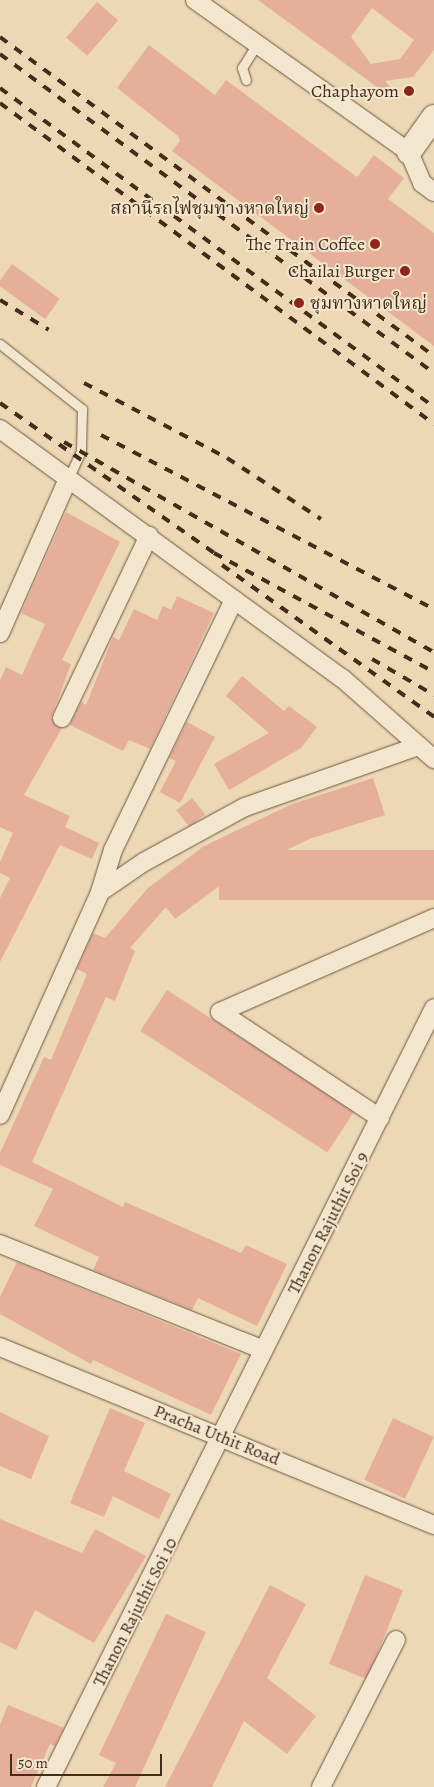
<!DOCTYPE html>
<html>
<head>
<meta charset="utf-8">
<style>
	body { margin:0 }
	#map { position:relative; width:434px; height:1787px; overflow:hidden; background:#ecd8b4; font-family:Alegreya,"Noto Serif Thai",serif }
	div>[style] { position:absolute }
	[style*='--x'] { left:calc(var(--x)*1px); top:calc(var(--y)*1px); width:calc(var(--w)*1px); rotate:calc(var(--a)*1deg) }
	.building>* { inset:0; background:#e6af99; transform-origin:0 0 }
	.roads { filter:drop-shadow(0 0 1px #6f5740) drop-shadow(0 0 1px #6f5740) }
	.lane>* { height:9px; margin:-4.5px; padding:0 4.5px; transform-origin:4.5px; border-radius:4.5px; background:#f3e6ce }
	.street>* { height:18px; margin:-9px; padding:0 9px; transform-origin:9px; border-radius:9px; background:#f3e6ce }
	.secondary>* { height:24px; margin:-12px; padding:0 12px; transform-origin:12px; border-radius:12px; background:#f3e6ce }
	.rail>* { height:4px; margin-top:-2px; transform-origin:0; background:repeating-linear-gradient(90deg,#452c1a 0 9px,transparent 0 18px) }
	.dots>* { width:14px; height:14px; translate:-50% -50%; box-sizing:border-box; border:2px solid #f3e6ce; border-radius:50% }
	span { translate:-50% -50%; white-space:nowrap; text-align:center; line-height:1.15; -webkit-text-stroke:4px #f3e6ce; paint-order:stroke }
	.poi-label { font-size:18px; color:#452c1a }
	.right { translate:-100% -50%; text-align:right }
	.left { translate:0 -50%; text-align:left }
	.street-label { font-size:18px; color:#452c1a }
	.scale { position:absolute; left:10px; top:1754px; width:152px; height:22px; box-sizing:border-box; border:2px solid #452c1a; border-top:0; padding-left:6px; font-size:15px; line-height:18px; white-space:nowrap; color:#452c1a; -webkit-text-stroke:4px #f3e6ce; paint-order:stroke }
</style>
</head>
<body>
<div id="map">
	<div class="building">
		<div style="clip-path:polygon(evenodd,258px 0,434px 0,434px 50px,413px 77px,385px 81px,396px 94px,392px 98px,258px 0,372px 8px,414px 40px,400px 59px,371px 64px,351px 37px,372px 8px)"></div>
		<div style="left:97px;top:2px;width:28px;height:47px;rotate:41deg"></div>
		<div style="clip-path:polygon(149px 45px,215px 95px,226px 80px,357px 177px,374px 155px,404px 178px,388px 199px,434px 233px,434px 346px,172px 151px,180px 141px,178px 136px,117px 88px)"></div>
		<div style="left:12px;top:264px;width:59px;height:25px;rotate:36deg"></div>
		<div style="clip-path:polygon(66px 512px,120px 542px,62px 660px,71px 664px,51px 718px,62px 728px,24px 795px,70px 816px,65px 827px,99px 843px,92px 859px,60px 845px,0 962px,0 898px,10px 878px,0 873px,0 862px,13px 833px,0 827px,0 680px,6px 667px,22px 675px,45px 624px,21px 613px)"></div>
		<div style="clip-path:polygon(177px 596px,214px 613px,150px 749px,129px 740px,123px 751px,70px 725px,81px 702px,86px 705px,113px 637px,119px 640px,134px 609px,157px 620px,163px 606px,171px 610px)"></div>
		<div style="clip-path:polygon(242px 676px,284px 711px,289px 706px,317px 727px,301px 748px,229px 790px,214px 764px,269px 733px,226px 696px)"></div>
		<div style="clip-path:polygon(187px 722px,215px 737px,180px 803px,160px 792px,176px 761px,169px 758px)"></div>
		<div style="clip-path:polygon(373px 778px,385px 815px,312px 838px,237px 873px,175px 919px,166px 907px,130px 948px,135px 951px,115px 1001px,106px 997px,32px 1162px,123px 1207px,125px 1202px,241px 1253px,246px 1245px,287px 1264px,257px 1326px,198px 1298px,192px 1310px,93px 1270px,99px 1257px,34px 1226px,53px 1189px,0 1165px,0 1153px,44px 1057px,51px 1060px,87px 974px,77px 969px,93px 933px,105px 938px,148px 888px,204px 846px,292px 804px)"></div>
		<div style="left:192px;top:798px;width:21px;height:20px;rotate:51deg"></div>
		<div style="left:434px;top:850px;width:50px;height:215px;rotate:90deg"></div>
		<div style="left:167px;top:990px;width:223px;height:49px;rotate:33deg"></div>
		<div style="clip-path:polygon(17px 1262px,241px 1354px,211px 1415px,93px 1360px,91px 1364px,0 1314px,0 1297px)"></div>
		<div style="clip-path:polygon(110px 1408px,145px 1423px,124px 1471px,171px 1494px,159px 1519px,113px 1496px,104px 1517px,70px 1503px)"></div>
		<div style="clip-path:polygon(0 1412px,49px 1436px,31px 1479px,0 1466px)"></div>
		<div style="left:393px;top:1418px;width:45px;height:68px;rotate:25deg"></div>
		<div style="clip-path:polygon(0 1519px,82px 1553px,95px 1529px,146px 1556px,94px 1643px,35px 1610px,16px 1650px,0 1642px)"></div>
		<div style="left:365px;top:1575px;width:41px;height:96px;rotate:22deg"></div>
		<div style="clip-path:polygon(270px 1585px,306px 1604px,267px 1678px,316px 1716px,287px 1754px,244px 1721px,212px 1787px,165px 1787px)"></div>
		<div style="clip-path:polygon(166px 1614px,206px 1632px,135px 1787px,103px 1787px,116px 1763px,99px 1755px)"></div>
		<div style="clip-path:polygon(8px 1705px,64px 1728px,55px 1746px,50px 1744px,31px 1787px,0 1787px,0 1725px)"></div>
	</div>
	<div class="roads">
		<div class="lane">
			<div style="--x:246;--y:80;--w:13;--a:-108"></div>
			<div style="--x:242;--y:68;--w:31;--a:-58"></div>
			<div style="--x:0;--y:344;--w:105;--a:38.4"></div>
			<div style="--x:82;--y:409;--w:42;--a:91.4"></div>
			<div style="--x:81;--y:451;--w:31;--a:115"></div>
		</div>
		<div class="street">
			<div style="--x:195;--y:0;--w:262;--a:35.4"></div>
			<div style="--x:409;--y:152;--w:34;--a:67"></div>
			<div style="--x:422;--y:183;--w:15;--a:37"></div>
			<div style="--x:0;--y:429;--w:423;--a:36.1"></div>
			<div style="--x:342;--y:678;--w:123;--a:41.4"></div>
			<div style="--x:0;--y:633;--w:168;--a:-66.2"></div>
			<div style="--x:62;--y:718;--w:202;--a:-64.5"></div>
			<div style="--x:100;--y:892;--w:44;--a:-72.8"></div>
			<div style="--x:113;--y:850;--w:278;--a:-64.2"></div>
			<div style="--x:0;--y:1115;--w:244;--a:-65.8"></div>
			<div style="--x:100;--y:892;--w:53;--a:-34.3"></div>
			<div style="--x:144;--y:862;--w:115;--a:-28.6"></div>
			<div style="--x:245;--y:807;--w:183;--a:-19.4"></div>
			<div style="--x:380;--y:1118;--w:192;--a:-146.5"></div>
			<div style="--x:220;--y:1012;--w:234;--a:-23.7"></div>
			<div style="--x:0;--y:1244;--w:284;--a:21.9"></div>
			<div style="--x:0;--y:1347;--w:469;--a:22.3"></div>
			<div style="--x:46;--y:1787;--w:870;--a:-63.52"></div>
			<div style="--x:321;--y:1787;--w:165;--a:-63"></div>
		</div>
		<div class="secondary">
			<div style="--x:409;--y:152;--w:43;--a:-54.5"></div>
		</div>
	</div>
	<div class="rail">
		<div style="--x:0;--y:37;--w:539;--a:36.32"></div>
		<div style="--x:0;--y:54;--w:539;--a:36.32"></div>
		<div style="--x:0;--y:88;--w:539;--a:36.32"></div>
		<div style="--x:0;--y:103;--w:540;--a:36.49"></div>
		<div style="--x:0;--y:300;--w:57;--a:31.5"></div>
		<div style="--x:84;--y:383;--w:161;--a:27.7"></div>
		<div style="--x:227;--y:458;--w:112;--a:33"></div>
		<div style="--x:0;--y:403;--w:261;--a:35"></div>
		<div style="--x:214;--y:553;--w:250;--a:28.4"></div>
		<div style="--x:101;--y:435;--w:376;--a:27.6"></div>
		<div style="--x:64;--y:442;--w:425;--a:29.6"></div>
		<div style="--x:222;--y:565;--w:261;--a:35.6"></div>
		<div style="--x:372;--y:659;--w:72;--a:30.1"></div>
	</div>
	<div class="dots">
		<div style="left:409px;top:91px;background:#8f2418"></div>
		<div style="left:319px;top:208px;background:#8f2418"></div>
		<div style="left:375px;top:244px;background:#8f2418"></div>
		<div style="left:405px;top:271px;background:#8f2418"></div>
		<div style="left:299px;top:303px;background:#8f2418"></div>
	</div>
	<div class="poi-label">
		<span class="right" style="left:399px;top:91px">Chaphayom</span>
		<span class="right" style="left:309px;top:208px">สถานีรถไฟชุมทางหาดใหญ่</span>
		<span class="right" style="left:365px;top:244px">The Train Coffee</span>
		<span class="right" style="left:395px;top:271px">Chailai Burger</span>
		<span class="left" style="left:310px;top:303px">ชุมทางหาดใหญ่</span>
	</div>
	<div class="street-label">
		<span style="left:328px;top:1223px;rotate:-63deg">Thanon Rajuthit Soi 9</span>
		<span style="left:217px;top:1435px;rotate:22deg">Pracha Uthit Road</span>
		<span style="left:135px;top:1612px;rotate:-63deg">Thanon Rajuthit Soi 10</span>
	</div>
	<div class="scale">50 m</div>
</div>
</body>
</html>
